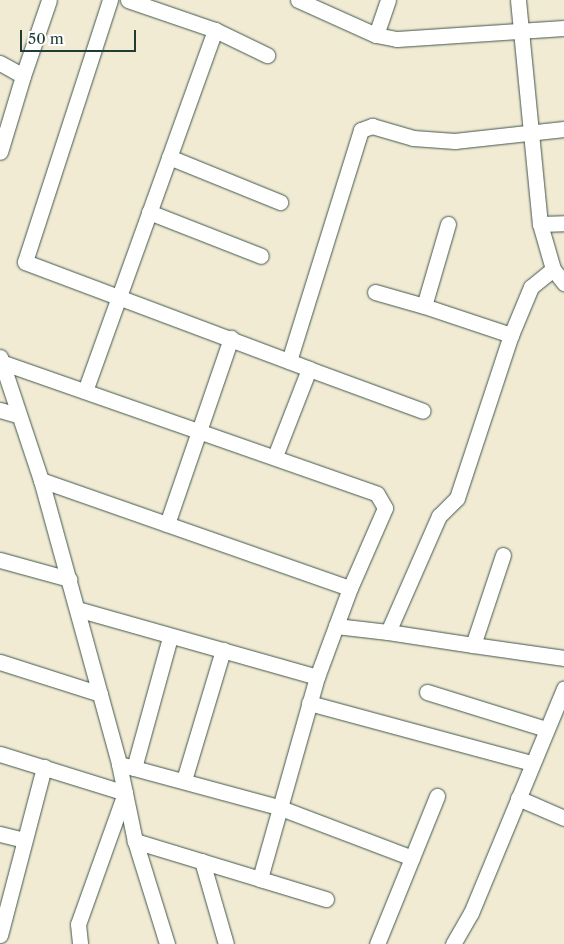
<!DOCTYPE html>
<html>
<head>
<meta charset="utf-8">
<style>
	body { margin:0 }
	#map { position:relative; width:564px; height:944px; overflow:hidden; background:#f2ebd4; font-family:"Libre Caslon Text",serif }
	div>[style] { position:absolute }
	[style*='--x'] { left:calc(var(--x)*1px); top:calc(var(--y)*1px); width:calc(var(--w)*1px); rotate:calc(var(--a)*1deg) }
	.roads { filter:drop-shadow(0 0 1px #3f574c) drop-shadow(0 0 1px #3f574c) }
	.minor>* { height:15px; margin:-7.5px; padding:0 7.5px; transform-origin:7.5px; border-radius:7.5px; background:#fff }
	span { translate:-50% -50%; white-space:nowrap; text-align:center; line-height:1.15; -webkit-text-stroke:4.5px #fff; paint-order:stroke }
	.scale { position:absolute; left:20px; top:30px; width:116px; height:22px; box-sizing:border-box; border:2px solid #1f3d34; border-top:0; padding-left:6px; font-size:15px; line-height:18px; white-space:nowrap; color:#1f3d34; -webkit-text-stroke:4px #fff; paint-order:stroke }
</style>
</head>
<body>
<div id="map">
	<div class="roads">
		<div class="minor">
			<div style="--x:110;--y:0;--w:275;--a:108"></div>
			<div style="--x:25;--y:262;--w:303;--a:20.6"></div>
			<div style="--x:309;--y:369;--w:93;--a:111.3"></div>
			<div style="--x:298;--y:0;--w:85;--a:24.2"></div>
			<div style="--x:388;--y:0;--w:37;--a:109"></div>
			<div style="--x:376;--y:35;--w:21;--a:11"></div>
			<div style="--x:397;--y:39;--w:167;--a:-3.8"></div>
			<div style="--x:518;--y:0;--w:225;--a:84.4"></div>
			<div style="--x:540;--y:224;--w:47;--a:73.9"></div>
			<div style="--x:553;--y:269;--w:18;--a:52"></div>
			<div style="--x:215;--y:30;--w:58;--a:25.7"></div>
			<div style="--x:0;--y:63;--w:26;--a:29"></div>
			<div style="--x:23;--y:76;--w:79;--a:106.8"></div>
			<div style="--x:23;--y:76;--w:80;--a:-71.1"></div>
			<div style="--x:169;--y:157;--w:120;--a:22.1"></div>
			<div style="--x:149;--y:212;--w:120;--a:21.4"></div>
			<div style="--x:448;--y:224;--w:85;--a:106.3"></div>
			<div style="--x:424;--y:306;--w:92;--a:18.4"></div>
			<div style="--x:511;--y:335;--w:52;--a:-67.4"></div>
			<div style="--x:531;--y:287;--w:28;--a:-39"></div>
			<div style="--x:540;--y:224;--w:24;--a:-2"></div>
			<div style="--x:375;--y:292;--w:51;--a:15.9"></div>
			<div style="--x:0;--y:357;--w:130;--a:71.6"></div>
			<div style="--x:41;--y:480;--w:295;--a:74.6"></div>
			<div style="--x:119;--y:764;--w:79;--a:78.3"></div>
			<div style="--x:135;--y:841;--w:108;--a:72.7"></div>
			<div style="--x:289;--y:361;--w:242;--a:-72.7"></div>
			<div style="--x:361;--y:130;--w:12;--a:-20"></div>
			<div style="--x:372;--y:126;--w:43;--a:16.3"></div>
			<div style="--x:413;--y:138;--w:42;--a:4.1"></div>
			<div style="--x:455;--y:141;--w:110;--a:-6.3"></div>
			<div style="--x:1;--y:362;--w:398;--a:19.3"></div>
			<div style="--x:377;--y:494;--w:16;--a:60"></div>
			<div style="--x:385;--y:508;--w:87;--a:113.6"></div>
			<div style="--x:309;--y:369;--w:121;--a:20.2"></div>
			<div style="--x:85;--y:391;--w:384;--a:-70.2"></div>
			<div style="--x:215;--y:30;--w:92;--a:-161"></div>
			<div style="--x:0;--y:410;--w:19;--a:16"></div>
			<div style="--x:41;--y:480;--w:327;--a:19.3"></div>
			<div style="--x:350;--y:588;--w:95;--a:110.3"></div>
			<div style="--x:167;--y:524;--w:197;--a:-71"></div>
			<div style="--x:503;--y:555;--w:95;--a:108.4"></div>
			<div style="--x:473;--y:645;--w:86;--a:-171.3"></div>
			<div style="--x:388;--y:632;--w:127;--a:-66.3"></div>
			<div style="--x:439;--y:516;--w:25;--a:-45"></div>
			<div style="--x:457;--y:498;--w:172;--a:-71.7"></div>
			<div style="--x:0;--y:560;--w:72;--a:15.4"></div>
			<div style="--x:77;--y:609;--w:249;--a:15.8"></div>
			<div style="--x:317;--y:677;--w:210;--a:105.8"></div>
			<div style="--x:260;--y:879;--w:131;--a:-163.1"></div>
			<div style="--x:336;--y:626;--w:52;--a:6.6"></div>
			<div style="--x:473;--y:645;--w:92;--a:8.1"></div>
			<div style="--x:0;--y:662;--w:105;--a:17.7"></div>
			<div style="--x:427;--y:692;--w:125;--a:17.3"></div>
			<div style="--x:309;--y:703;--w:231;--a:15.1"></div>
			<div style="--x:0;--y:754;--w:131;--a:17.3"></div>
			<div style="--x:125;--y:793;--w:139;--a:109.7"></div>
			<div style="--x:78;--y:924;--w:20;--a:84"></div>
			<div style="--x:119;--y:764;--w:165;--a:15.1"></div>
			<div style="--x:278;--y:807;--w:143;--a:20.8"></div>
			<div style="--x:412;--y:858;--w:93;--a:112.1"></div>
			<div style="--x:134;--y:768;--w:136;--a:-74.6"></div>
			<div style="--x:184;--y:780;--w:136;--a:-73.3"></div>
			<div style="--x:518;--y:798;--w:50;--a:23.5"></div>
			<div style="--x:0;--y:834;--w:25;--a:14"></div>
			<div style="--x:412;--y:858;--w:67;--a:-68"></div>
			<div style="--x:202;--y:861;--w:86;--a:73.9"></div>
			<div style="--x:260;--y:879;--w:69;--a:16.9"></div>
			<div style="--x:0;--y:935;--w:174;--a:-75.3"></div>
			<div style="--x:453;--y:944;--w:36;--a:-60"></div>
			<div style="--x:471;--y:913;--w:243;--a:-67.5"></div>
		</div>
	</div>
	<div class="scale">50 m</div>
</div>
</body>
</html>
